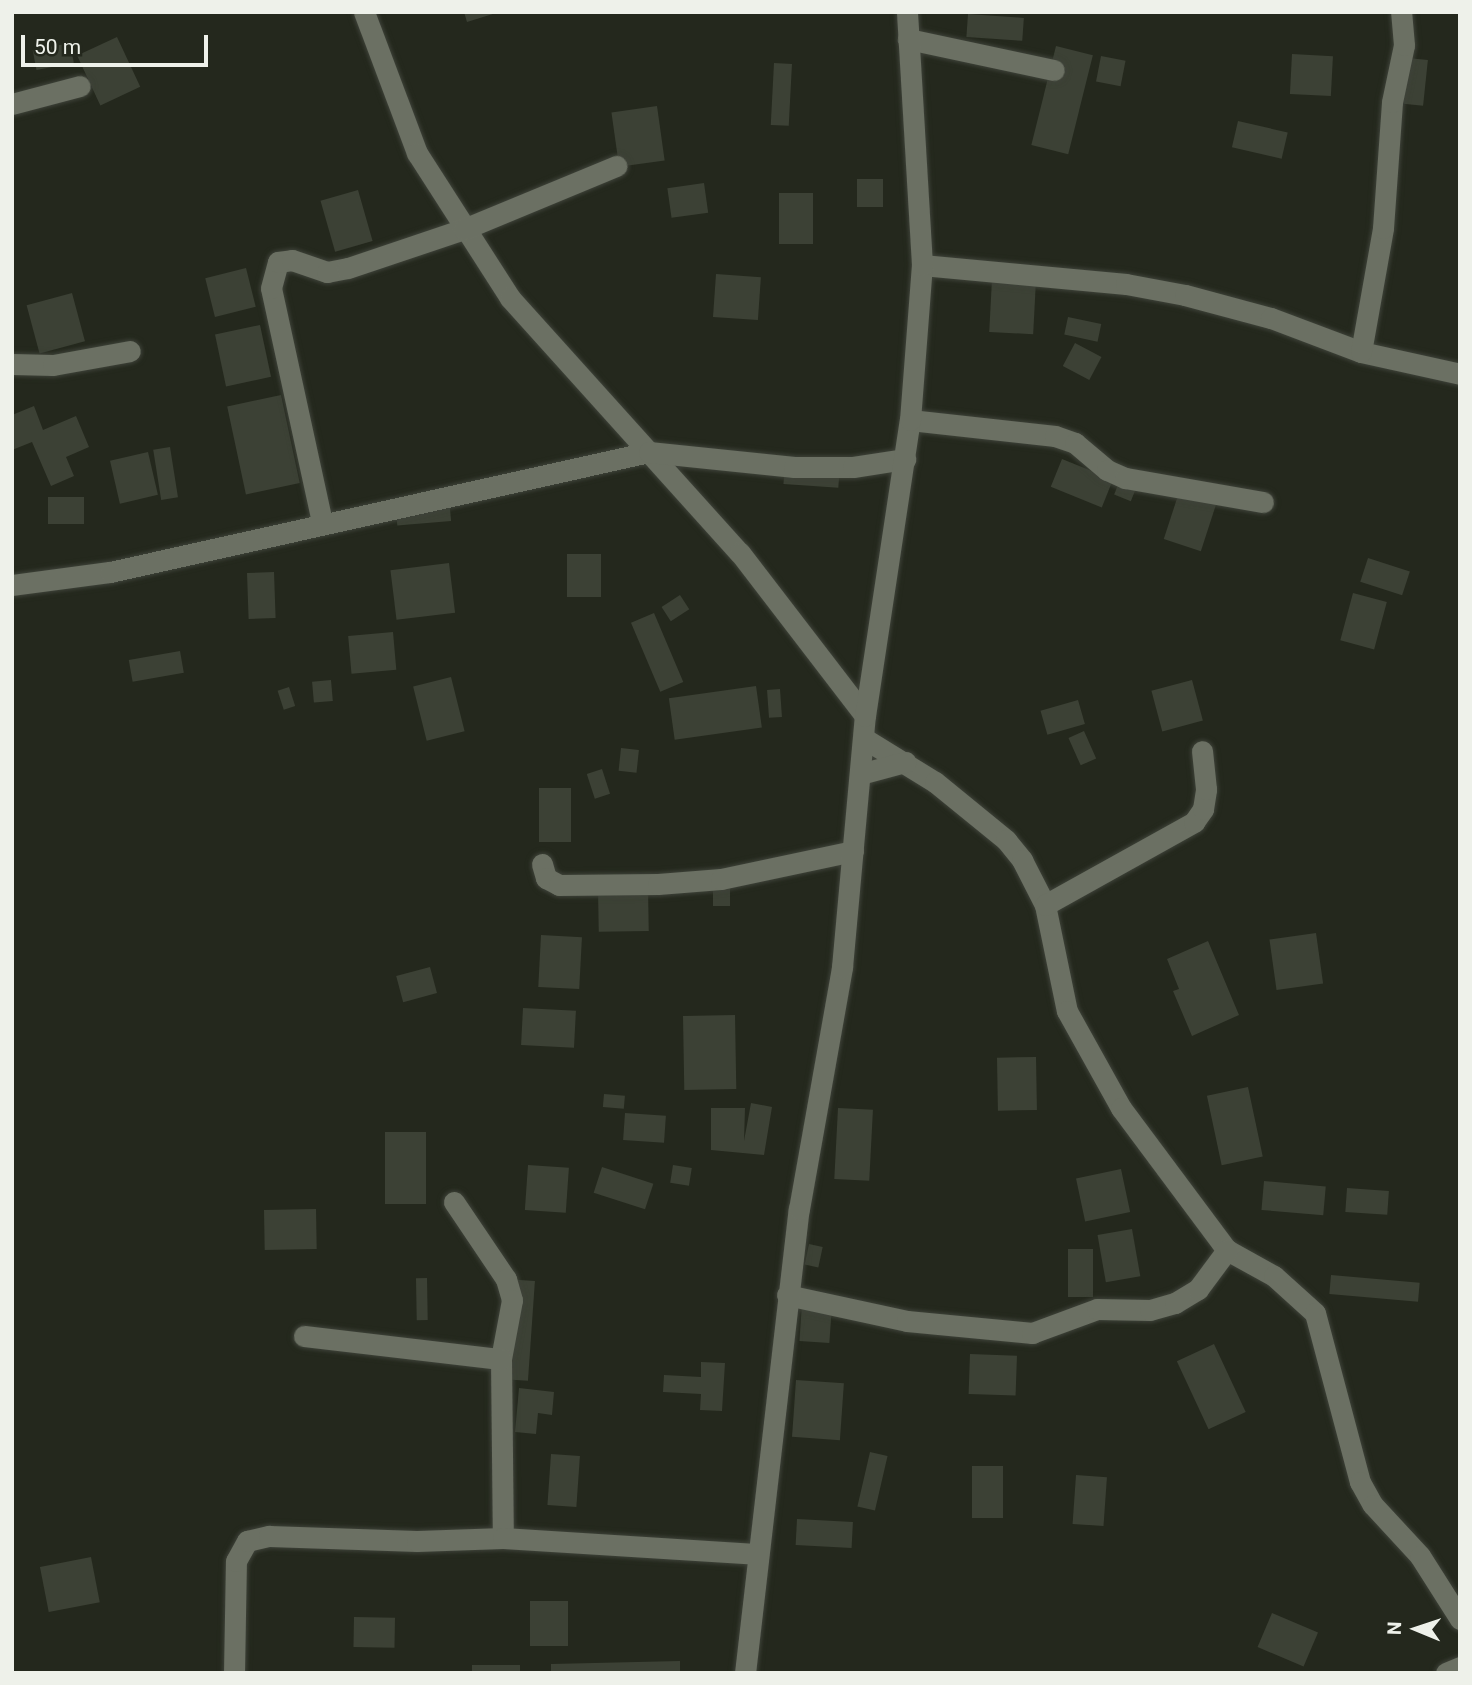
<!DOCTYPE html>
<html>
<head>
<meta charset="utf-8">
<style>
	body { margin:0 }
	#map { position:relative; width:1472px; height:1685px; overflow:hidden; background:#24281d; font-family:Roboto,sans-serif }
	div>[style] { position:absolute }
	[style*='--x'] { left:calc(var(--x)*1px); top:calc(var(--y)*1px); width:calc(var(--w)*1px); rotate:calc(var(--a)*1deg) }
	.building>* { inset:0; background:#3c4135; transform-origin:0 0 }
	.roads { filter:drop-shadow(0 0 2px #3e4239) drop-shadow(0 0 2px #3e4239) }
	.minor>* { height:21px; margin:-10.5px; padding:0 10.5px; transform-origin:10.5px; border-radius:10.5px; background:#6b7063 }
	span { translate:-50% -50%; white-space:nowrap; text-align:center; line-height:1.15; -webkit-text-stroke:7px #24281d; paint-order:stroke }
	.frame { position:absolute; inset:0; border:14px solid #eef1ea; pointer-events:none }
	.north { position:absolute; left:1381px; top:1594px; width:70px; height:70px; -webkit-text-stroke:5px #24281d; paint-order:stroke; rotate:272deg; font-size:19px; font-weight:700; line-height:28px; text-align:center; color:#eef1ea }
	.north::after { content:''; display:block; margin:auto; width:24px; height:32px; background:#eef1ea; clip-path:polygon(50% 0,100% 100%,50% 72%,0 100%) }
	.scale { position:absolute; left:21px; top:35px; width:187px; height:32px; box-sizing:border-box; border:4px solid #eef1ea; border-top:0; padding-left:9px; font-size:21px; line-height:24px; white-space:nowrap; color:#eef1ea; -webkit-text-stroke:5px #24281d; paint-order:stroke }
</style>
</head>
<body>
<div id="map">
	<div class="building">
		<div style="clip-path:polygon(464px 12px,496px 12px,496px 13px,467px 22px)"></div>
		<div style="left:968px;top:14px;width:56px;height:23px;rotate:4deg"></div>
		<div style="left:117px;top:37px;width:55px;height:44px;rotate:65deg"></div>
		<div style="left:70px;top:43px;width:20px;height:38px;rotate:79deg"></div>
		<div style="left:1056px;top:46px;width:38px;height:102px;rotate:14deg"></div>
		<div style="left:1292px;top:54px;width:41px;height:40px;rotate:3deg"></div>
		<div style="left:1101px;top:56px;width:25px;height:26px;rotate:11deg"></div>
		<div style="left:1408px;top:58px;width:20px;height:46px;rotate:6deg"></div>
		<div style="left:774px;top:63px;width:18px;height:62px;rotate:3deg"></div>
		<div style="left:657px;top:106px;width:55px;height:46px;rotate:82deg"></div>
		<div style="left:1238px;top:121px;width:51px;height:27px;rotate:13deg"></div>
		<div style="left:883px;top:179px;width:28px;height:26px;rotate:90deg"></div>
		<div style="left:704px;top:183px;width:30px;height:37px;rotate:82deg"></div>
		<div style="left:358px;top:190px;width:53px;height:39px;rotate:74deg"></div>
		<div style="left:779px;top:193px;width:34px;height:51px"></div>
		<div style="left:246px;top:268px;width:40px;height:42px;rotate:76deg"></div>
		<div style="left:716px;top:274px;width:45px;height:43px;rotate:4deg"></div>
		<div style="left:992px;top:279px;width:44px;height:53px;rotate:3deg"></div>
		<div style="left:72px;top:293px;width:50px;height:47px;rotate:75deg"></div>
		<div style="left:1068px;top:317px;width:34px;height:18px;rotate:12deg"></div>
		<div style="left:260px;top:325px;width:53px;height:46px;rotate:78deg"></div>
		<div style="left:1075px;top:343px;width:30px;height:26px;rotate:28deg"></div>
		<div style="left:281px;top:395px;width:90px;height:55px;rotate:78deg"></div>
		<div style="clip-path:polygon(34px 406px,43px 430px,76px 416px,89px 447px,66px 457px,74px 476px,51px 486px,32px 442px,12px 450px,12px 415px)"></div>
		<div style="left:170px;top:447px;width:51px;height:17px;rotate:81deg"></div>
		<div style="left:148px;top:452px;width:44px;height:39px;rotate:77deg"></div>
		<div style="left:1062px;top:459px;width:55px;height:30px;rotate:22deg"></div>
		<div style="left:785px;top:462px;width:55px;height:22px;rotate:4deg"></div>
		<div style="left:1122px;top:475px;width:18px;height:21px;rotate:22deg"></div>
		<div style="left:1182px;top:483px;width:39px;height:59px;rotate:18deg"></div>
		<div style="left:48px;top:497px;width:36px;height:27px"></div>
		<div style="left:449px;top:497px;width:24px;height:54px;rotate:85deg"></div>
		<div style="left:567px;top:554px;width:34px;height:43px"></div>
		<div style="left:1368px;top:558px;width:44px;height:25px;rotate:18deg"></div>
		<div style="left:449px;top:563px;width:50px;height:59px;rotate:83deg"></div>
		<div style="left:274px;top:572px;width:46px;height:27px;rotate:88deg"></div>
		<div style="left:1353px;top:593px;width:35px;height:49px;rotate:15deg"></div>
		<div style="left:680px;top:595px;width:17px;height:22px;rotate:57deg"></div>
		<div style="left:654px;top:613px;width:75px;height:25px;rotate:67deg"></div>
		<div style="left:393px;top:632px;width:38px;height:45px;rotate:85deg"></div>
		<div style="left:180px;top:651px;width:22px;height:52px;rotate:80deg"></div>
		<div style="left:451px;top:677px;width:56px;height:39px;rotate:76deg"></div>
		<div style="left:331px;top:680px;width:21px;height:19px;rotate:85deg"></div>
		<div style="left:1192px;top:680px;width:42px;height:42px;rotate:75deg"></div>
		<div style="left:756px;top:686px;width:42px;height:88px;rotate:82deg"></div>
		<div style="left:289px;top:687px;width:20px;height:12px;rotate:72deg"></div>
		<div style="left:780px;top:689px;width:28px;height:13px;rotate:86deg"></div>
		<div style="left:1078px;top:700px;width:25px;height:39px;rotate:74deg"></div>
		<div style="left:1084px;top:731px;width:30px;height:17px;rotate:66deg"></div>
		<div style="left:621px;top:748px;width:18px;height:23px;rotate:6deg"></div>
		<div style="left:602px;top:769px;width:26px;height:16px;rotate:72deg"></div>
		<div style="left:539px;top:788px;width:32px;height:54px"></div>
		<div style="left:713px;top:871px;width:17px;height:35px"></div>
		<div style="left:648px;top:888px;width:43px;height:50px;rotate:89deg"></div>
		<div style="left:1316px;top:933px;width:51px;height:47px;rotate:82deg"></div>
		<div style="left:541px;top:935px;width:41px;height:52px;rotate:3deg"></div>
		<div style="clip-path:polygon(1208px 941px,1239px 1015px,1192px 1036px,1173px 991px,1179px 989px,1167px 959px)"></div>
		<div style="left:430px;top:967px;width:27px;height:35px;rotate:75deg"></div>
		<div style="left:523px;top:1008px;width:53px;height:37px;rotate:3deg"></div>
		<div style="left:735px;top:1015px;width:74px;height:52px;rotate:89deg"></div>
		<div style="left:1036px;top:1057px;width:53px;height:39px;rotate:89deg"></div>
		<div style="left:1248px;top:1087px;width:71px;height:42px;rotate:78deg"></div>
		<div style="left:604px;top:1094px;width:21px;height:13px;rotate:5deg"></div>
		<div style="clip-path:polygon(751px 1103px,772px 1107px,764px 1155px,711px 1150px,711px 1108px,745px 1108px,744px 1141px)"></div>
		<div style="left:838px;top:1108px;width:35px;height:71px;rotate:3deg"></div>
		<div style="left:625px;top:1113px;width:41px;height:27px;rotate:4deg"></div>
		<div style="left:385px;top:1132px;width:41px;height:72px"></div>
		<div style="left:528px;top:1165px;width:41px;height:45px;rotate:4deg"></div>
		<div style="left:673px;top:1165px;width:19px;height:18px;rotate:9deg"></div>
		<div style="left:602px;top:1167px;width:54px;height:27px;rotate:18deg"></div>
		<div style="left:1121px;top:1169px;width:44px;height:46px;rotate:78deg"></div>
		<div style="left:1264px;top:1181px;width:62px;height:29px;rotate:5deg"></div>
		<div style="left:1347px;top:1188px;width:42px;height:24px;rotate:4deg"></div>
		<div style="left:316px;top:1209px;width:40px;height:52px;rotate:89deg"></div>
		<div style="left:1132px;top:1229px;width:48px;height:35px;rotate:80deg"></div>
		<div style="left:809px;top:1244px;width:14px;height:21px;rotate:12deg"></div>
		<div style="left:1093px;top:1249px;width:48px;height:25px;rotate:90deg"></div>
		<div style="left:1331px;top:1275px;width:89px;height:19px;rotate:5deg"></div>
		<div style="left:427px;top:1278px;width:42px;height:11px;rotate:89deg"></div>
		<div style="left:506px;top:1279px;width:29px;height:100px;rotate:4deg"></div>
		<div style="left:802px;top:1304px;width:30px;height:37px;rotate:4deg"></div>
		<div style="left:1214px;top:1344px;width:75px;height:41px;rotate:65deg"></div>
		<div style="left:970px;top:1354px;width:47px;height:40px;rotate:2deg"></div>
		<div style="clip-path:polygon(701px 1362px,725px 1363px,722px 1411px,700px 1410px,701px 1394px,663px 1392px,664px 1375px,701px 1377px)"></div>
		<div style="left:796px;top:1380px;width:48px;height:57px;rotate:4deg"></div>
		<div style="clip-path:polygon(519px 1388px,554px 1392px,552px 1415px,538px 1413px,536px 1434px,515px 1432px)"></div>
		<div style="left:870px;top:1452px;width:18px;height:56px;rotate:13deg"></div>
		<div style="left:551px;top:1454px;width:29px;height:51px;rotate:4deg"></div>
		<div style="left:1003px;top:1466px;width:52px;height:31px;rotate:90deg"></div>
		<div style="left:1076px;top:1475px;width:31px;height:49px;rotate:4deg"></div>
		<div style="left:797px;top:1519px;width:56px;height:26px;rotate:3deg"></div>
		<div style="left:91px;top:1557px;width:46px;height:52px;rotate:79deg"></div>
		<div style="left:530px;top:1601px;width:38px;height:45px"></div>
		<div style="left:1272px;top:1613px;width:50px;height:37px;rotate:23deg"></div>
		<div style="left:354px;top:1617px;width:41px;height:30px;rotate:1deg"></div>
		<div style="clip-path:polygon(680px 1661px,680px 1673px,551px 1673px,551px 1664px)"></div>
		<div style="left:472px;top:1665px;width:48px;height:8px"></div>
	</div>
	<div class="roads">
		<div class="minor">
			<div style="--x:364;--y:12;--w:151;--a:69.4"></div>
			<div style="--x:417;--y:153;--w:172;--a:57.3"></div>
			<div style="--x:510;--y:298;--w:343;--a:48"></div>
			<div style="--x:740;--y:553;--w:205;--a:52.5"></div>
			<div style="--x:908;--y:39;--w:149;--a:12"></div>
			<div style="--x:12;--y:104;--w:70;--a:-14.8"></div>
			<div style="--x:922;--y:265;--w:205;--a:5.3"></div>
			<div style="--x:1126;--y:284;--w:60;--a:10.6"></div>
			<div style="--x:1185;--y:295;--w:89;--a:15"></div>
			<div style="--x:1271;--y:318;--w:96;--a:20.7"></div>
			<div style="--x:1361;--y:352;--w:101;--a:12.5"></div>
			<div style="--x:1361;--y:352;--w:126;--a:-79.9"></div>
			<div style="--x:1383;--y:228;--w:126;--a:-85.9"></div>
			<div style="--x:1392;--y:102;--w:58;--a:-78.1"></div>
			<div style="--x:1404;--y:45;--w:33;--a:-95"></div>
			<div style="--x:12;--y:364;--w:41;--a:1.4"></div>
			<div style="--x:53;--y:365;--w:78;--a:-10.3"></div>
			<div style="--x:910;--y:420;--w:146;--a:6.3"></div>
			<div style="--x:1055;--y:436;--w:21;--a:19"></div>
			<div style="--x:1075;--y:443;--w:42;--a:40.2"></div>
			<div style="--x:1107;--y:470;--w:20;--a:24"></div>
			<div style="--x:1125;--y:478;--w:140;--a:9.9"></div>
			<div style="--x:322;--y:522;--w:239;--a:-102.3"></div>
			<div style="--x:271;--y:288;--w:27;--a:-75"></div>
			<div style="--x:278;--y:262;--w:14;--a:-8"></div>
			<div style="--x:292;--y:260;--w:37;--a:19"></div>
			<div style="--x:327;--y:272;--w:21;--a:-11"></div>
			<div style="--x:348;--y:268;--w:122;--a:-18.6"></div>
			<div style="--x:464;--y:229;--w:165;--a:-22.5"></div>
			<div style="--x:12;--y:585;--w:99;--a:-7.6"></div>
			<div style="--x:110;--y:572;--w:552;--a:-12.55"></div>
			<div style="--x:649;--y:452;--w:146;--a:5.9"></div>
			<div style="--x:794;--y:467;--w:59;--a:0"></div>
			<div style="--x:853;--y:467;--w:53;--a:-8.7"></div>
			<div style="--x:865;--y:739;--w:82;--a:31.6"></div>
			<div style="--x:935;--y:782;--w:92;--a:39.2"></div>
			<div style="--x:1006;--y:840;--w:26;--a:51"></div>
			<div style="--x:1022;--y:860;--w:51;--a:62.9"></div>
			<div style="--x:1045;--y:905;--w:108;--a:78.3"></div>
			<div style="--x:1067;--y:1011;--w:111;--a:60.9"></div>
			<div style="--x:1121;--y:1108;--w:177;--a:53.3"></div>
			<div style="--x:1227;--y:1250;--w:54;--a:29"></div>
			<div style="--x:1274;--y:1276;--w:55;--a:42.1"></div>
			<div style="--x:1315;--y:1313;--w:175;--a:75.1"></div>
			<div style="--x:1360;--y:1482;--w:26;--a:61"></div>
			<div style="--x:1373;--y:1505;--w:69;--a:47.3"></div>
			<div style="--x:1420;--y:1556;--w:75;--a:57.6"></div>
			<div style="--x:860;--y:774;--w:47;--a:-14.9"></div>
			<div style="--x:542;--y:864;--w:15;--a:74"></div>
			<div style="--x:546;--y:878;--w:15;--a:28"></div>
			<div style="--x:559;--y:885;--w:99;--a:-0.6"></div>
			<div style="--x:658;--y:884;--w:63;--a:-4.5"></div>
			<div style="--x:721;--y:879;--w:135;--a:-12"></div>
			<div style="--x:1045;--y:905;--w:171;--a:-29.1"></div>
			<div style="--x:1194;--y:822;--w:16;--a:-55"></div>
			<div style="--x:1203;--y:809;--w:20;--a:-81"></div>
			<div style="--x:1206;--y:789;--w:38;--a:-96"></div>
			<div style="--x:454;--y:1202;--w:93;--a:56"></div>
			<div style="--x:506;--y:1279;--w:22;--a:74"></div>
			<div style="--x:512;--y:1300;--w:60;--a:100.6"></div>
			<div style="--x:501;--y:1359;--w:179;--a:89.4"></div>
			<div style="--x:787;--y:1295;--w:123;--a:12.2"></div>
			<div style="--x:907;--y:1321;--w:126;--a:5.5"></div>
			<div style="--x:1032;--y:1333;--w:69;--a:-20.3"></div>
			<div style="--x:1097;--y:1309;--w:53;--a:1.1"></div>
			<div style="--x:1150;--y:1310;--w:26;--a:-16"></div>
			<div style="--x:1175;--y:1303;--w:27;--a:-31"></div>
			<div style="--x:1198;--y:1289;--w:49;--a:-53.4"></div>
			<div style="--x:304;--y:1336;--w:198;--a:6.7"></div>
			<div style="--x:234;--y:1673;--w:112;--a:-89"></div>
			<div style="--x:236;--y:1561;--w:23;--a:-61"></div>
			<div style="--x:247;--y:1541;--w:23;--a:-13"></div>
			<div style="--x:269;--y:1536;--w:148;--a:1.9"></div>
			<div style="--x:417;--y:1541;--w:86;--a:-2"></div>
			<div style="--x:503;--y:1538;--w:253;--a:3.6"></div>
			<div style="--x:745;--y:1673;--w:467;--a:-83.4"></div>
			<div style="--x:799;--y:1209;--w:246;--a:-79.9"></div>
			<div style="--x:842;--y:967;--w:252;--a:-84.8"></div>
			<div style="--x:865;--y:716;--w:299;--a:-81.4"></div>
			<div style="--x:910;--y:420;--w:155;--a:-85.6"></div>
			<div style="--x:922;--y:265;--w:253;--a:-93.4"></div>
			<div style="--x:1446;--y:1673;--w:15;--a:-23"></div>
		</div>
	</div>
	<div class="frame"></div>
	<div class="north">N</div>
	<div class="scale">50 m</div>
</div>
</body>
</html>
